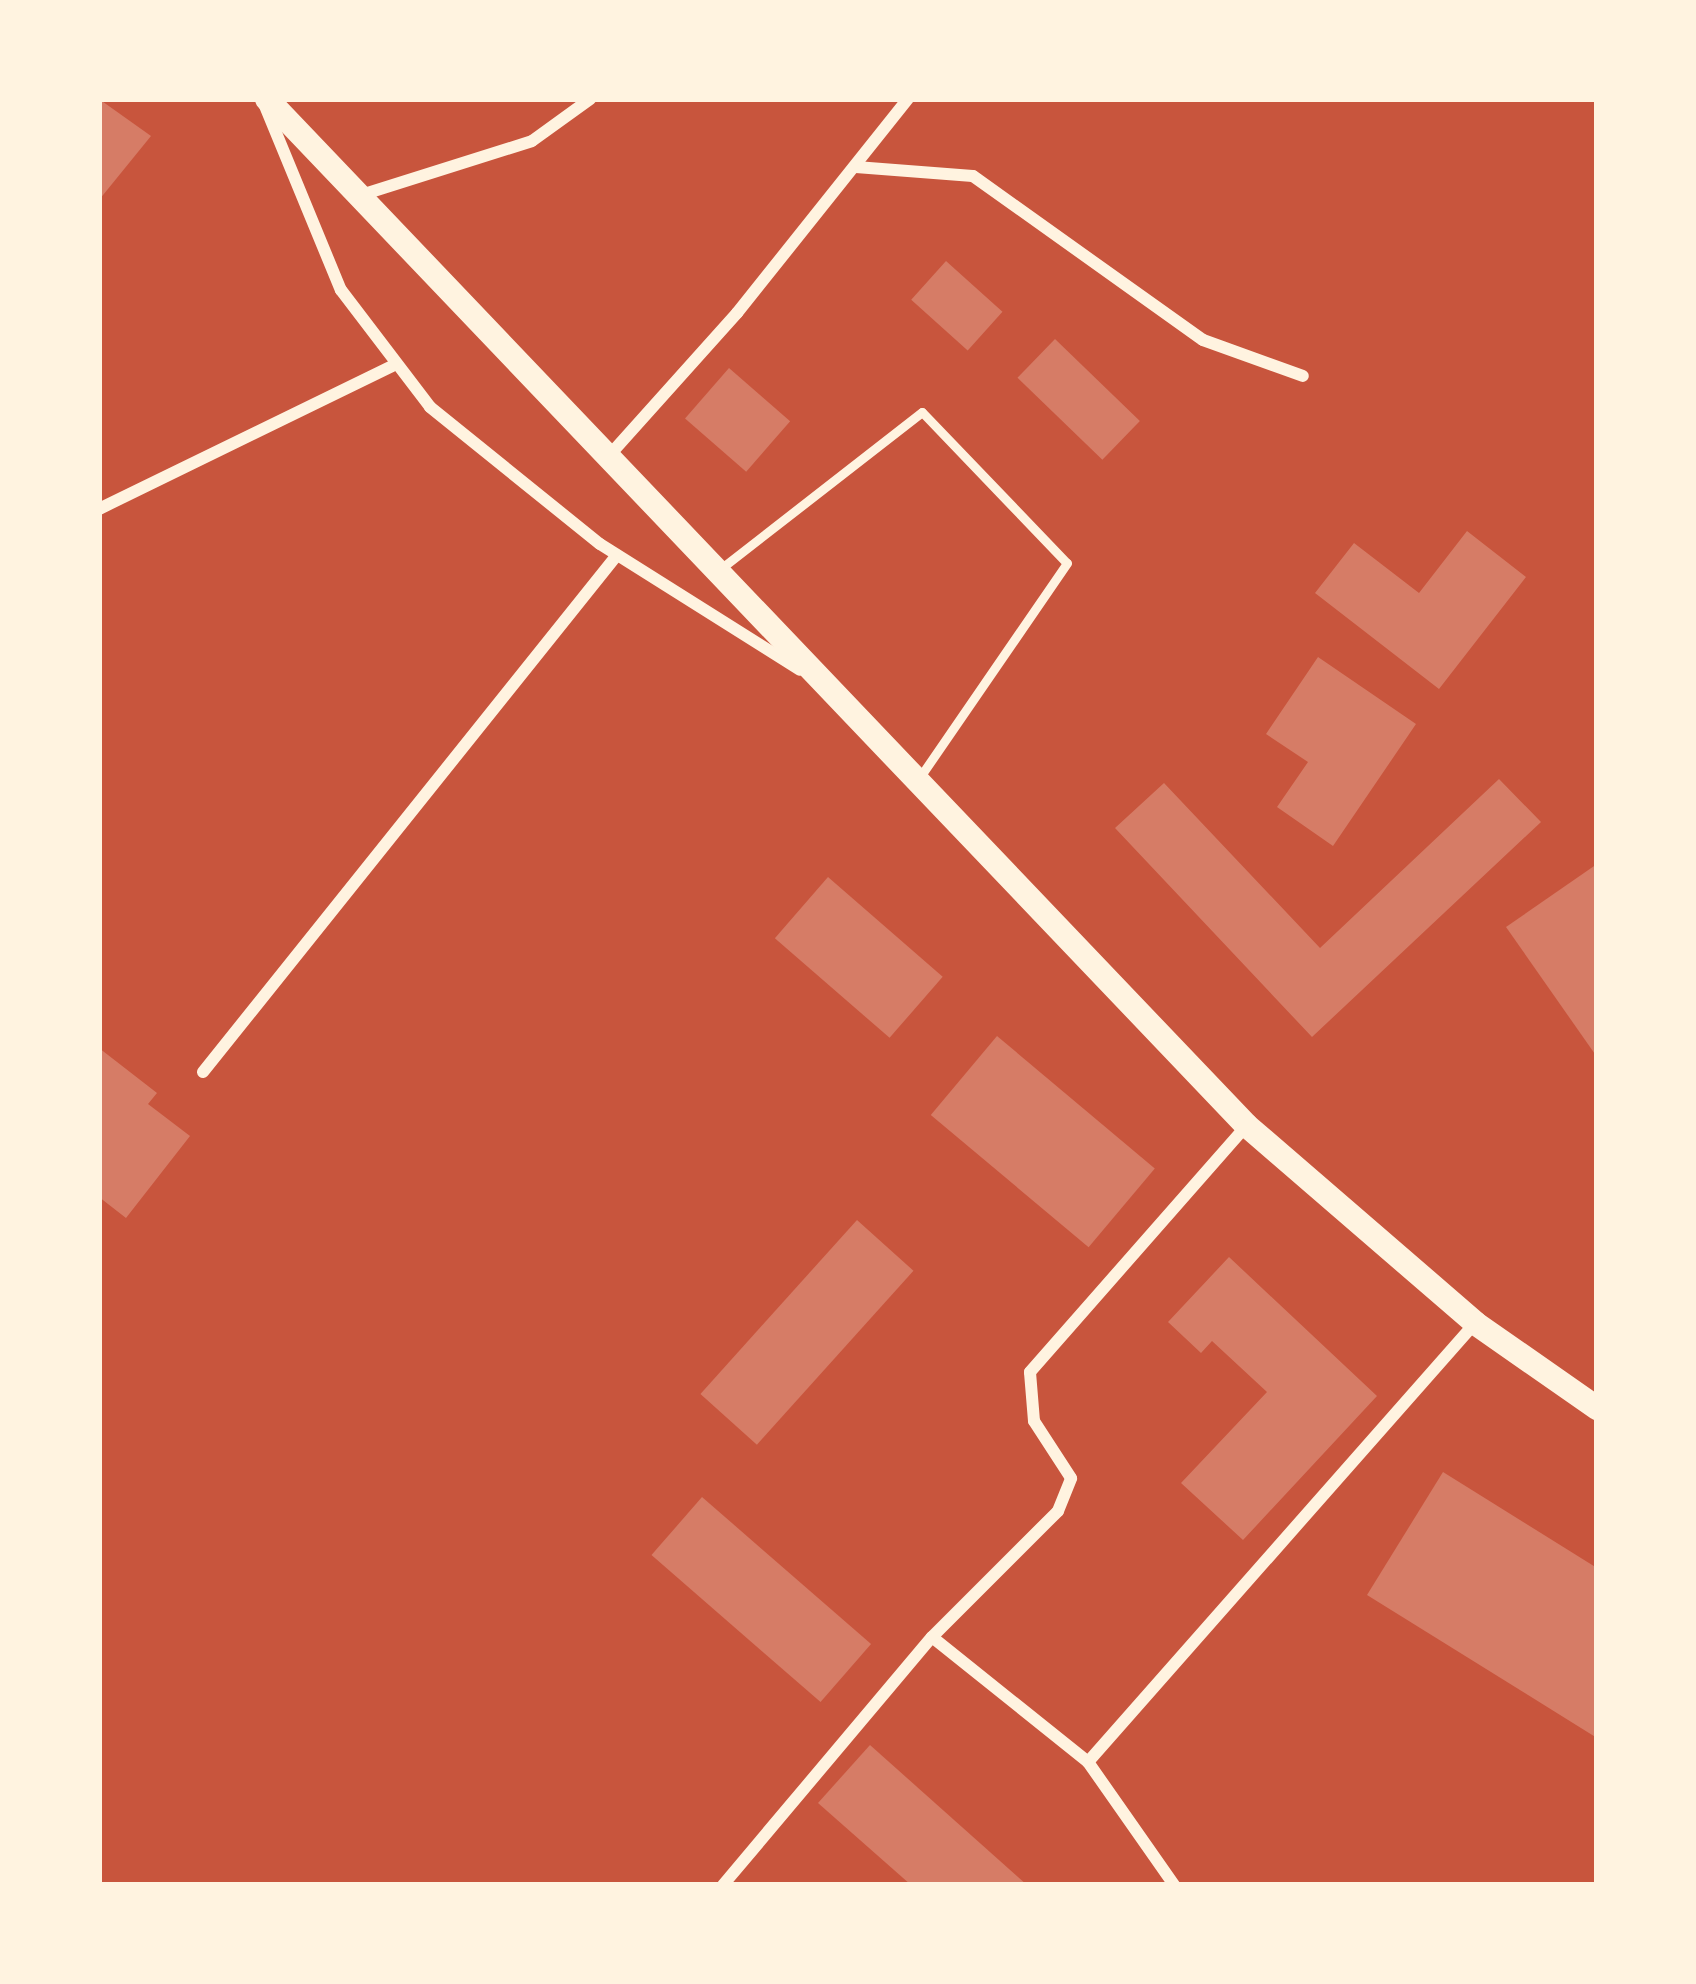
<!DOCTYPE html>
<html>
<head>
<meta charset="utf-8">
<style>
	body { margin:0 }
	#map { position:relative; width:1696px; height:1984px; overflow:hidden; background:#c8553d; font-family:Spectral,serif }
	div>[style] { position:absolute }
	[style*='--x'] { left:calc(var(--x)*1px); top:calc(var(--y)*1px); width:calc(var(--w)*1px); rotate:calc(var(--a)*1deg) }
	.building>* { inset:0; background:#d67c66; transform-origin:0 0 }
	.service>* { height:9px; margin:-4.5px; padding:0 4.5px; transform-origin:4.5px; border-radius:4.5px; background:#fff3e0 }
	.minor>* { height:12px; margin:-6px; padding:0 6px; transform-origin:6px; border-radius:6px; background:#fff3e0 }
	.secondary>* { height:24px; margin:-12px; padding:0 12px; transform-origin:12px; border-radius:12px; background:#fff3e0 }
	span { translate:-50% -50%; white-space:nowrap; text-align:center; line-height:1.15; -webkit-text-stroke:10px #fff3e0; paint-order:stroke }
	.frame { position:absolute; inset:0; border:102px solid #fff3e0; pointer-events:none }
</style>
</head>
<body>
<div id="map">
	<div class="building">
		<div style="clip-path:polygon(99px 99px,151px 136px,99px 200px)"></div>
		<div style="left:946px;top:261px;width:76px;height:52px;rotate:42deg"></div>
		<div style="left:1055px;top:339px;width:118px;height:54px;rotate:44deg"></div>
		<div style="left:729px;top:368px;width:81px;height:67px;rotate:41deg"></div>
		<div style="clip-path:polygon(1467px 531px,1526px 577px,1439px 689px,1315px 593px,1354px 543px,1419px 593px)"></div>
		<div style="clip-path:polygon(1318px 657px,1416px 724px,1333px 846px,1277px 807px,1308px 762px,1266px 734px)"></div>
		<div style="clip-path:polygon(1499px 779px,1541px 822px,1312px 1037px,1115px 828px,1164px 783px,1320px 948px)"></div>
		<div style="clip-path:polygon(1597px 864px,1597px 1057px,1506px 927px)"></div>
		<div style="left:828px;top:877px;width:152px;height:81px;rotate:41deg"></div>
		<div style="left:997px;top:1036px;width:206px;height:103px;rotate:40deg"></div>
		<div style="clip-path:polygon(99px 1048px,157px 1093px,148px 1104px,190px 1136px,126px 1218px,99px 1197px)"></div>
		<div style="left:857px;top:1220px;width:76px;height:234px;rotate:42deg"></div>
		<div style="clip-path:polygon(1229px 1257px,1377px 1396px,1243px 1540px,1181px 1483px,1267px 1392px,1212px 1341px,1201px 1353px,1168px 1322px)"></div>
		<div style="clip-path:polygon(1443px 1472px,1597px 1568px,1597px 1738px,1367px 1595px)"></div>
		<div style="left:702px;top:1497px;width:224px;height:77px;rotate:41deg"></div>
		<div style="clip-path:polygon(870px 1745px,1027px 1885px,911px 1885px,818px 1803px)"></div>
	</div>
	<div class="service">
		<div style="--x:719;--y:570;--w:257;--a:-37.9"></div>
		<div style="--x:922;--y:412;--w:209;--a:46.2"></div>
		<div style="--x:1067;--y:563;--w:263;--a:124.5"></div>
	</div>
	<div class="minor">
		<div style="--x:265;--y:106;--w:199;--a:67.6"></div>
		<div style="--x:341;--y:290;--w:147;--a:52.7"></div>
		<div style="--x:430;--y:407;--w:218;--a:38.9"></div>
		<div style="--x:600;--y:544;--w:236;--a:32.2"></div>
		<div style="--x:856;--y:167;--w:117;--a:4.4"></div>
		<div style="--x:973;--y:176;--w:282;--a:35.5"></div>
		<div style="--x:1203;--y:340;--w:106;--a:19.8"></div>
		<div style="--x:358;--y:196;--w:182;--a:-17.5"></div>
		<div style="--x:532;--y:141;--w:72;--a:-35.9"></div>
		<div style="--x:607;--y:458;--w:195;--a:-48.1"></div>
		<div style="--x:737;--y:313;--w:274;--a:-51.4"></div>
		<div style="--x:99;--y:509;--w:326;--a:-26"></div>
		<div style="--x:203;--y:1072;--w:662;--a:-51.31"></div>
		<div style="--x:932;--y:1637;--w:200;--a:38.7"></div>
		<div style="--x:1088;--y:1762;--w:585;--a:-48.6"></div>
		<div style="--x:1088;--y:1762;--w:150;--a:55"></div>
		<div style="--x:723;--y:1885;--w:324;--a:-49.9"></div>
		<div style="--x:932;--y:1637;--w:178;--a:-45"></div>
		<div style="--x:1058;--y:1511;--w:35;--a:-68"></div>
		<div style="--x:1071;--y:1478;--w:68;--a:-123"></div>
		<div style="--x:1034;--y:1421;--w:49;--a:-94.7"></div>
		<div style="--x:1030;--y:1372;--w:327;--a:-48.7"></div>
	</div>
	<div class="secondary">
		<div style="--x:267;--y:99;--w:1418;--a:46.34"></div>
		<div style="--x:1246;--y:1125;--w:303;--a:40.8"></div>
		<div style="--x:1475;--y:1323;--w:149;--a:34.9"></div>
	</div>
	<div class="frame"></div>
</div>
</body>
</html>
